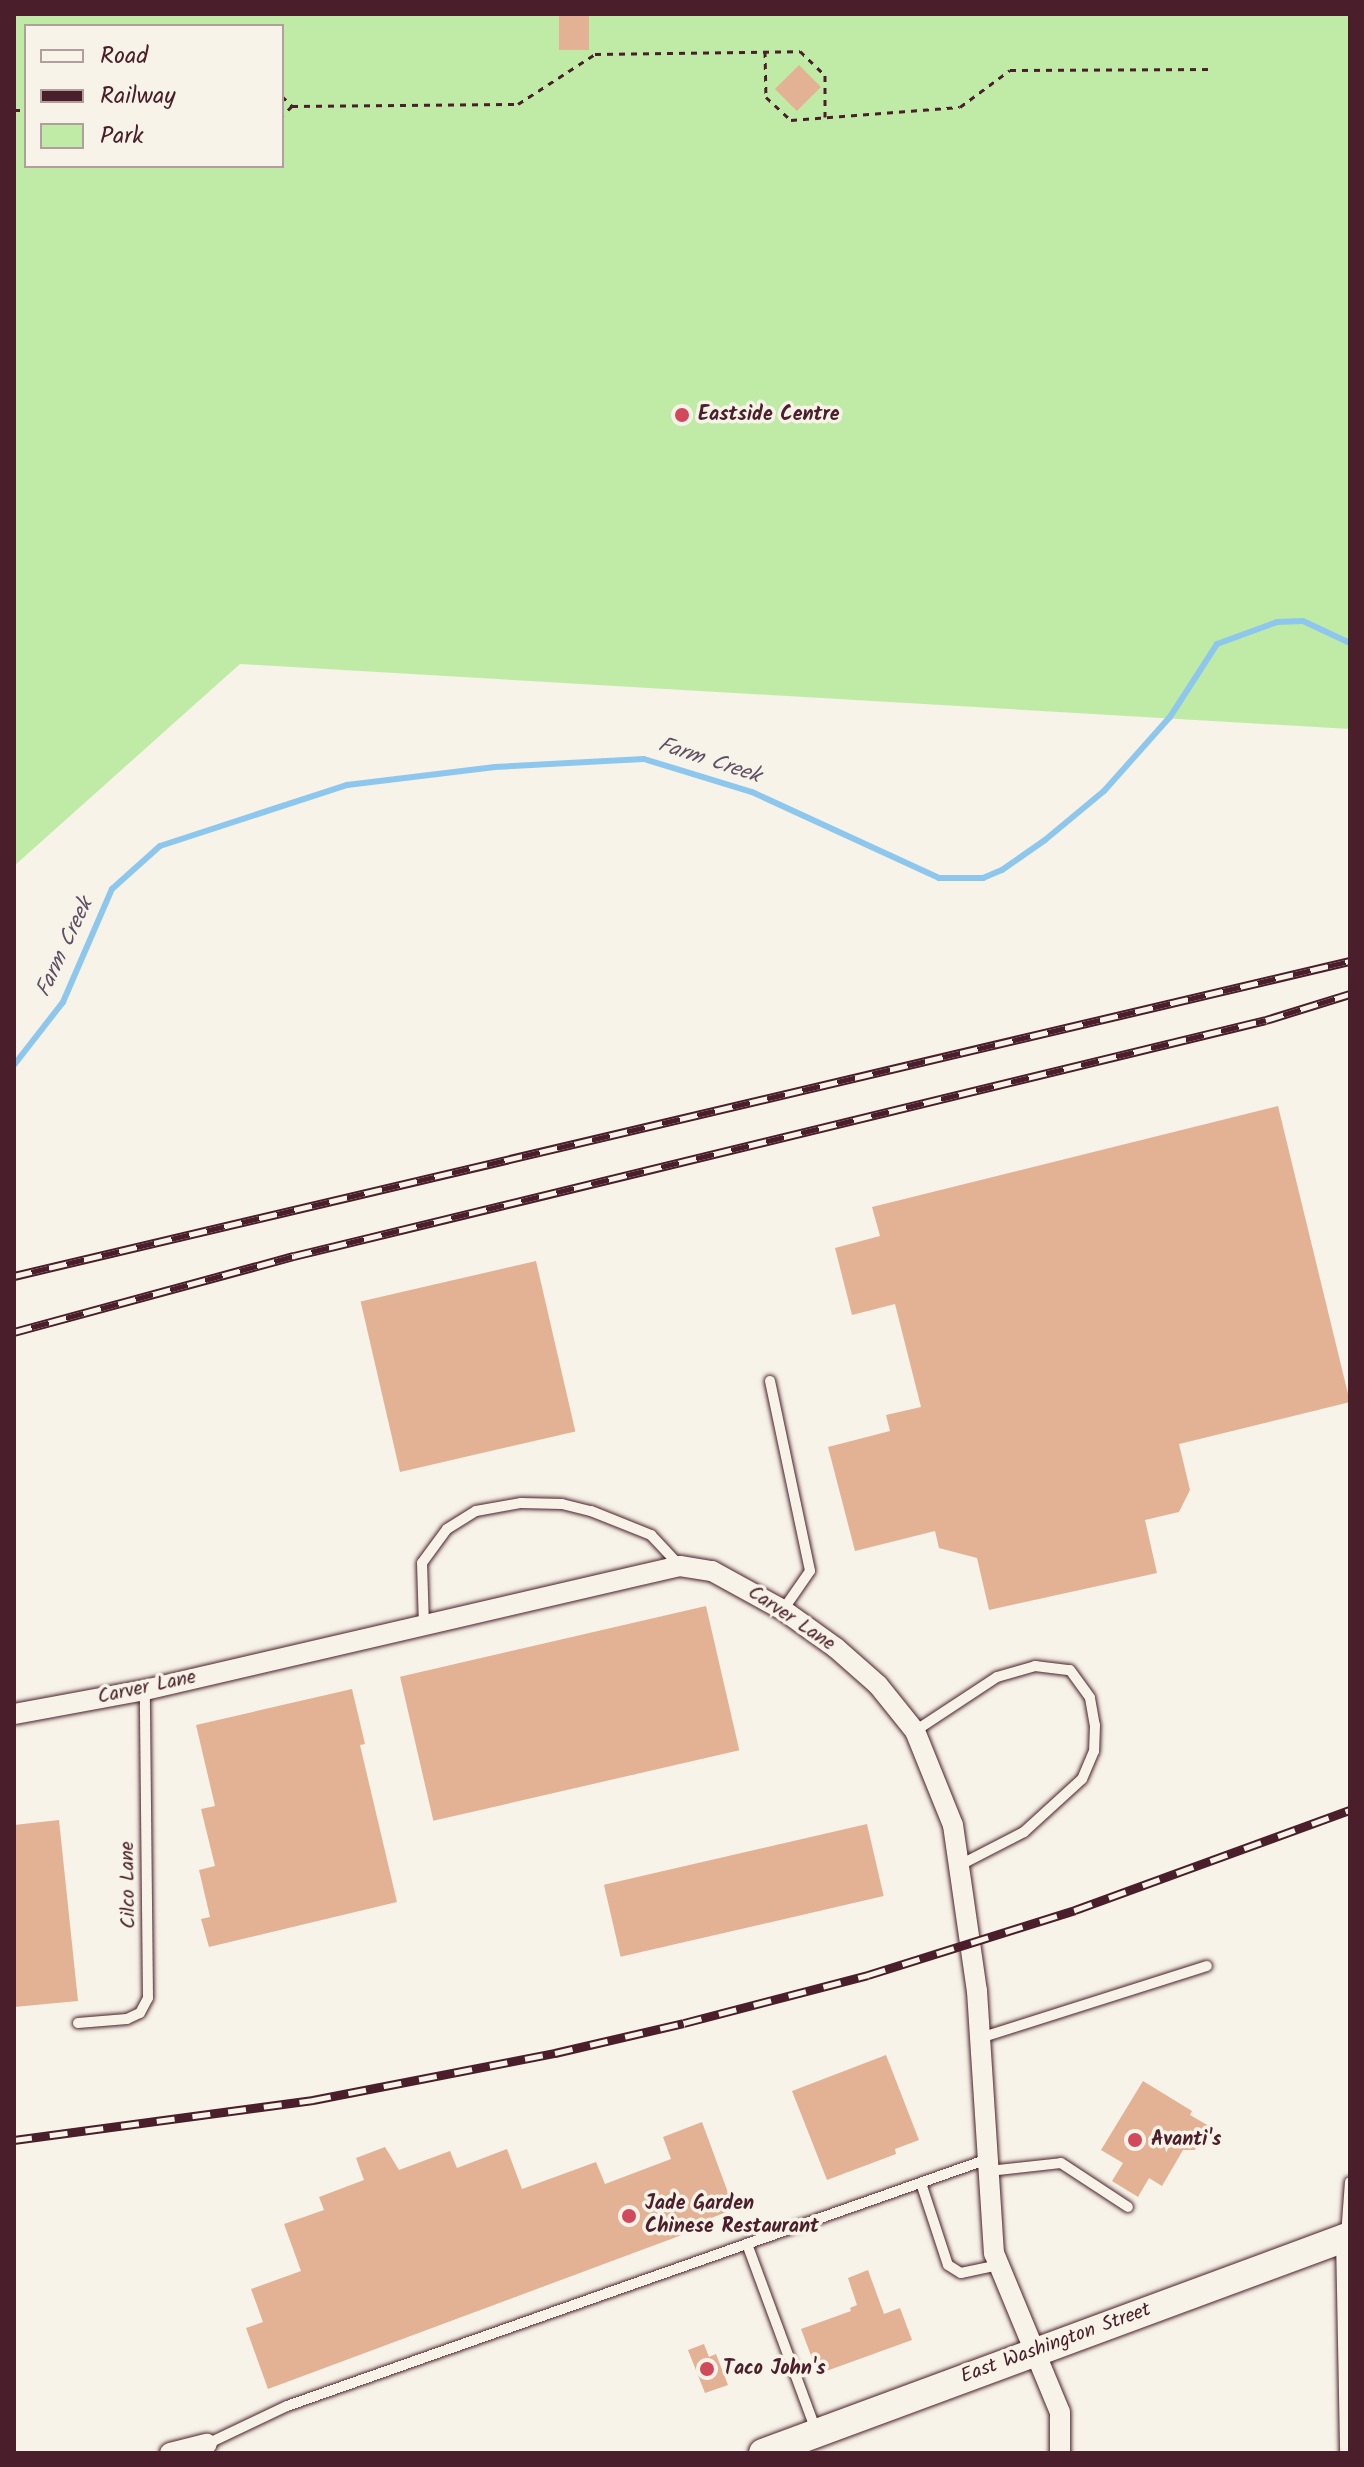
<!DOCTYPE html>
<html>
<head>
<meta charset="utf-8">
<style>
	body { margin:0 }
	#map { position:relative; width:1364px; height:2467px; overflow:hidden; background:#f7f3e8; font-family:Kalam,sans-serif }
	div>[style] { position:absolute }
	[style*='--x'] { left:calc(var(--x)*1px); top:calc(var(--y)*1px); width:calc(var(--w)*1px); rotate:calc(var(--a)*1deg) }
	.green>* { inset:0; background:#c0eba7 }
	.stream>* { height:6px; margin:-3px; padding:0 3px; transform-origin:3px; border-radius:3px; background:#8ec7ed }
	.building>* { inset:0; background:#e3b295; transform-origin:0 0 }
	.path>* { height:3px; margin-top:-1.5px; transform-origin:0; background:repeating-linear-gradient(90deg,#4a1f2b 0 6px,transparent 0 12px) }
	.roads { filter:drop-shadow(0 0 2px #4a1f2b) drop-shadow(0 0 2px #4a1f2b) }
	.service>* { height:10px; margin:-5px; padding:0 5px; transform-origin:5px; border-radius:5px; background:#f7f3e8 }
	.minor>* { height:20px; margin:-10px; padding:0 10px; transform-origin:10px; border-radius:10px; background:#f7f3e8 }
	.secondary>* { height:28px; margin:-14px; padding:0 14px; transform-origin:14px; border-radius:14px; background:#f7f3e8 }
	.rail>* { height:9px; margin-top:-4.5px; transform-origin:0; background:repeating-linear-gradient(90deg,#f7f3e8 0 18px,#4a1f2b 0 36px); box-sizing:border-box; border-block:2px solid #4a1f2b }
	.dots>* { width:22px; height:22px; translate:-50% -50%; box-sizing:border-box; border:4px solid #f7f3e8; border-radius:50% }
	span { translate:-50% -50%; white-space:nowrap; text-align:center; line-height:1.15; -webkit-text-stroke:7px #f7f3e8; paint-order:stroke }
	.poi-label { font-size:20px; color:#4a1f2b; font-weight:700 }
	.left { translate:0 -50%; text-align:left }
	.street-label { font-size:20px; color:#4a1f2b }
	.water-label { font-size:22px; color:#5e5165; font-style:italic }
	.frame { position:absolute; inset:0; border:16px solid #4a1f2b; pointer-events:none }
	.legend { position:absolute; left:24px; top:24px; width:260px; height:144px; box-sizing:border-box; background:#f7f3e8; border:2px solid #b29e9c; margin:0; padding:10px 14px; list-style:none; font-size:24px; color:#4a1f2b }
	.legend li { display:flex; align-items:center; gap:16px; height:40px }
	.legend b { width:40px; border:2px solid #b29e9c }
</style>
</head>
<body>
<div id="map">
	<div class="green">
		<div style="clip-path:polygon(evenodd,14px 14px,1350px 14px,1350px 729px,240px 664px,14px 866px,14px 14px,26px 26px,282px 26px,282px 166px,26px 166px,26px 26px)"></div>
	</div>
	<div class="stream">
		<div style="--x:14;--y:1065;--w:80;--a:-52.1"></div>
		<div style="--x:63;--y:1002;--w:123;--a:-66.6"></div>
		<div style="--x:112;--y:889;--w:64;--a:-41.9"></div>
		<div style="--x:160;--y:846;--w:197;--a:-18.1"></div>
		<div style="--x:347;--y:785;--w:149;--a:-6.9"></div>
		<div style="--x:495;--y:767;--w:149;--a:-3.1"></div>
		<div style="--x:644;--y:759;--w:113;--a:17"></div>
		<div style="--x:752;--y:792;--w:206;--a:24.7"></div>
		<div style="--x:939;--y:878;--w:44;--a:0"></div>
		<div style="--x:983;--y:878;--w:21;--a:-23"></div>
		<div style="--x:1002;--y:870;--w:52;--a:-34.9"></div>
		<div style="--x:1045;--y:840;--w:77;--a:-39.7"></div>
		<div style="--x:1104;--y:791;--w:99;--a:-48.3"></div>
		<div style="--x:1170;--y:717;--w:87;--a:-57.2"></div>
		<div style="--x:1217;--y:644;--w:64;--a:-20.1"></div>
		<div style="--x:1277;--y:622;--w:26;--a:-2"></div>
		<div style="--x:1303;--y:621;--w:52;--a:25.1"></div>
	</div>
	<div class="building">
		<div style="left:559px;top:14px;width:30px;height:36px"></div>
		<div style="left:799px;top:65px;width:31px;height:34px;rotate:45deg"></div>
		<div style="clip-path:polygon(1278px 1106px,1350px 1402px,1179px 1444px,1190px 1490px,1179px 1512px,1145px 1520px,1157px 1573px,989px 1610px,977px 1558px,939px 1548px,935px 1531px,855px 1551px,828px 1447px,890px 1431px,886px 1415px,921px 1407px,895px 1304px,852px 1315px,835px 1248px,880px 1236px,872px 1207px)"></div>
		<div style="left:536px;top:1261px;width:175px;height:180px;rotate:77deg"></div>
		<div style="left:706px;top:1606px;width:148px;height:314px;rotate:77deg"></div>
		<div style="clip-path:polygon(352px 1689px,365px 1744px,360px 1745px,397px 1902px,209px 1947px,201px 1919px,210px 1917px,199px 1870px,215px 1866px,201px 1809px,215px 1806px,196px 1725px)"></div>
		<div style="clip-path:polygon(59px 1820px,78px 2001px,14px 2007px,14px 1825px)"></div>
		<div style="left:867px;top:1824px;width:74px;height:270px;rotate:77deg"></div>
		<div style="clip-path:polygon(886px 2055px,919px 2140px,895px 2149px,896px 2154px,827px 2180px,792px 2091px)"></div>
		<div style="clip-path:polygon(1143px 2081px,1192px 2111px,1190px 2115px,1209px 2126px,1195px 2150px,1183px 2150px,1162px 2186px,1149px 2178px,1138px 2197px,1112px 2181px,1123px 2163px,1101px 2150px)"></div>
		<div style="clip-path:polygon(702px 2122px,734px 2209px,696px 2224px,698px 2229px,268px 2389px,246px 2328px,263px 2322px,251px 2289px,301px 2271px,284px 2224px,324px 2210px,319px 2197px,364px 2180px,356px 2158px,385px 2147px,399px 2170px,450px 2151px,457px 2168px,507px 2149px,522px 2189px,596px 2162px,605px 2184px,671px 2159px,663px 2137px)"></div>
		<div style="clip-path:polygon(868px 2270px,884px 2314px,900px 2308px,912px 2340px,818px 2374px,801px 2329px,851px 2311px,850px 2308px,857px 2305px,848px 2278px)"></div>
		<div style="clip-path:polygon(704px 2344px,709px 2357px,716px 2354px,728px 2385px,705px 2393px,688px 2350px)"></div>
	</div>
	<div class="path">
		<div style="--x:765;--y:51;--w:46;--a:88.8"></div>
		<div style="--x:766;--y:97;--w:34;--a:43"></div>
		<div style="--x:791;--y:120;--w:169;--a:-4.4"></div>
		<div style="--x:960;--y:107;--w:62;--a:-36.5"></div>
		<div style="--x:1010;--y:70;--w:203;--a:-0.3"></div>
		<div style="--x:282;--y:96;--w:14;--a:45"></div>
		<div style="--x:292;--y:106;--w:14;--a:135"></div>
		<div style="--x:292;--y:106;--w:226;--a:-0.5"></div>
		<div style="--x:518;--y:104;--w:92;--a:-33"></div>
		<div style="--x:595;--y:54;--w:205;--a:-0.8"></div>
		<div style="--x:800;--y:51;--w:35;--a:44"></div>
		<div style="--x:825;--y:75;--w:42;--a:90"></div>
		<div style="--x:14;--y:110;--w:12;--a:0"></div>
	</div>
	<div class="roads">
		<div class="service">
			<div style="--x:770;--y:1381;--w:194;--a:78.1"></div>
			<div style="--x:810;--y:1571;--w:47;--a:124.7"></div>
			<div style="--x:424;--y:1626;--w:63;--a:-91.8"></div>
			<div style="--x:422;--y:1563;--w:42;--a:-53.7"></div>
			<div style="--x:447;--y:1529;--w:34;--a:-32"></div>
			<div style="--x:476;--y:1511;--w:46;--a:-10.1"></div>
			<div style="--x:521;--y:1503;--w:41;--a:1.4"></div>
			<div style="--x:562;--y:1504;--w:30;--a:14"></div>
			<div style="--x:591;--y:1511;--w:65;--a:21.8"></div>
			<div style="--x:651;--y:1535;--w:42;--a:46.9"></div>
			<div style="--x:915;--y:1731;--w:98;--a:-33.4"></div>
			<div style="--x:997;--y:1677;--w:40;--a:-16"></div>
			<div style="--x:1035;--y:1666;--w:35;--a:7"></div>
			<div style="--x:1070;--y:1670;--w:34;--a:54"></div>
			<div style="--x:1090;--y:1698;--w:27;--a:80"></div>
			<div style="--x:1095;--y:1725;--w:26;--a:92"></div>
			<div style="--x:1094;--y:1751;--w:30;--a:113"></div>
			<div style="--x:1082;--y:1779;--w:79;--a:137.6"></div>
			<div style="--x:1024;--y:1832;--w:72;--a:152.7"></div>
			<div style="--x:78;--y:2023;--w:49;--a:-4.7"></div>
			<div style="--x:127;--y:2019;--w:14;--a:-25"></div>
			<div style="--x:140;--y:2013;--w:17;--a:-62"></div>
			<div style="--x:148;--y:1998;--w:308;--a:-90.6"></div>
			<div style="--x:980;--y:2038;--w:238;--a:-17.6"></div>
			<div style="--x:989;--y:2171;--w:72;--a:-6.3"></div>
			<div style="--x:1061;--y:2163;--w:80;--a:33.3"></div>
			<div style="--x:921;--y:2183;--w:86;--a:71.8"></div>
			<div style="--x:948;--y:2265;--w:15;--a:32"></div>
			<div style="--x:961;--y:2273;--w:38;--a:-12"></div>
			<div style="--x:1346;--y:2236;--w:54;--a:-85.8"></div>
			<div style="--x:747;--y:2244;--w:199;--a:69.7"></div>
			<div style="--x:207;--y:2444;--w:89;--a:-25.4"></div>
			<div style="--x:287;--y:2406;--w:743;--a:-19.41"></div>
		</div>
		<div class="minor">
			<div style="--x:14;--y:1714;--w:133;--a:-10.4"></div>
			<div style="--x:145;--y:1690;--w:549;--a:-13.05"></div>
			<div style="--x:680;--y:1566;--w:32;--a:9"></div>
			<div style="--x:712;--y:1571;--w:81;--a:28.8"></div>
			<div style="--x:783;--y:1610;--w:65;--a:35.6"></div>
			<div style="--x:836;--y:1648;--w:56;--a:41.4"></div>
			<div style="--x:878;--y:1685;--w:59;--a:51.2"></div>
			<div style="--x:915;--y:1731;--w:101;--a:68"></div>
			<div style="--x:953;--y:1825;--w:168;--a:81.8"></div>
			<div style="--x:977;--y:1991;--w:263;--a:86.3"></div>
			<div style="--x:994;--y:2253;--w:172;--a:67.5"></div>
			<div style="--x:1060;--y:2412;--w:41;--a:90"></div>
			<div style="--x:1346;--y:2237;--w:216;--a:88.9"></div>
			<div style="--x:170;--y:2453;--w:38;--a:-14"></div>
		</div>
		<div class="secondary">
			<div style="--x:763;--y:2453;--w:626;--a:-20.29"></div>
		</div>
	</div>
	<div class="rail">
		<div style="--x:14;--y:1276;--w:1373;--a:-13.27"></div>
		<div style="--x:14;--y:1332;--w:290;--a:-15.2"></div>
		<div style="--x:294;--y:1256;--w:1000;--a:-13.65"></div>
		<div style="--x:1266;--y:1020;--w:88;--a:-17.2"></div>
		<div style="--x:14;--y:2140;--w:302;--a:-7.6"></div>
		<div style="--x:313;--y:2100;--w:247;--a:-11"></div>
		<div style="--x:555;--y:2053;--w:132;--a:-13.1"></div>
		<div style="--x:684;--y:2023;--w:190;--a:-14.6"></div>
		<div style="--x:868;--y:1975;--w:217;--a:-17.4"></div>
		<div style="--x:1075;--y:1910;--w:293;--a:-20"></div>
	</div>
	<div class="dots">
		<div style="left:682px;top:415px;background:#d1495b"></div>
		<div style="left:1135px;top:2140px;background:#d1495b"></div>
		<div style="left:629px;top:2216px;background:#d1495b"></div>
		<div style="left:707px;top:2369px;background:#d1495b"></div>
	</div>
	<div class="poi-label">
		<span class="left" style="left:698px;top:415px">Eastside Centre</span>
		<span class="left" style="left:1151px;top:2140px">Avanti's</span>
		<span class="left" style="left:645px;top:2216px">Jade Garden<br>Chinese Restaurant</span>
		<span class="left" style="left:723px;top:2369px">Taco John's</span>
	</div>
	<div class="street-label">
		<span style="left:791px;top:1619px;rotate:34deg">Carver Lane</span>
		<span style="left:147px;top:1688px;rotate:-12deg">Carver Lane</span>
		<span style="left:129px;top:1885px;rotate:-91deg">Cilco Lane</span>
		<span style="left:1056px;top:2344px;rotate:-20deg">East Washington Street</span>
	</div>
	<div class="water-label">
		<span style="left:709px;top:761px;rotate:18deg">Farm Creek</span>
		<span style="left:65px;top:948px;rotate:-65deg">Farm Creek</span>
	</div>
	<div class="frame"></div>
	<ul class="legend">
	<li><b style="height:10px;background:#f7f3e8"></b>Road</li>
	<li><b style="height:10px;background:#4a1f2b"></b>Railway</li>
	<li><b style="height:22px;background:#c0eba7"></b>Park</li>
	</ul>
</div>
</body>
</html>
